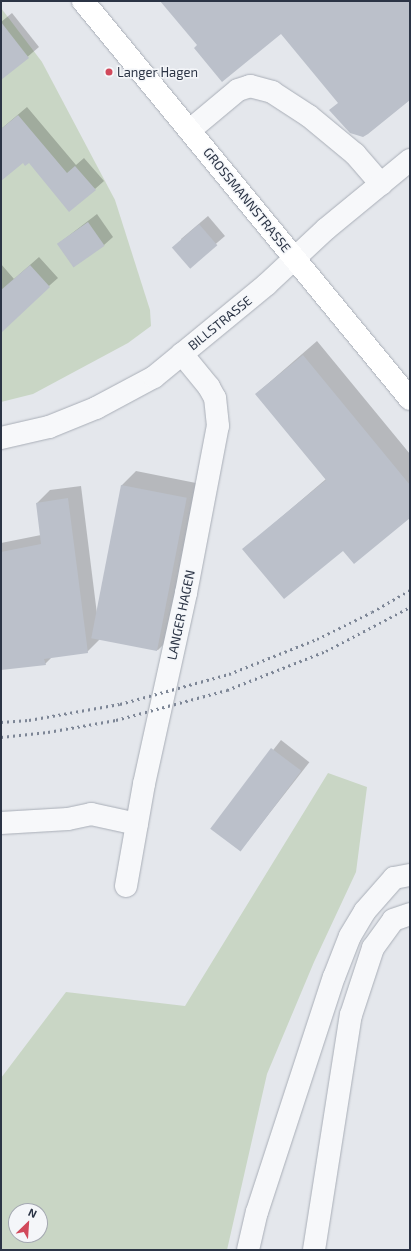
<!DOCTYPE html>
<html>
<head>
<meta charset="utf-8">
<style>
	body { margin:0 }
	#map { position:relative; width:411px; height:1251px; overflow:hidden; background:#e4e7ec; font-family:"Exo 2",sans-serif }
	div>[style] { position:absolute }
	[style*='--x'] { left:calc(var(--x)*1px); top:calc(var(--y)*1px); width:calc(var(--w)*1px); rotate:calc(var(--a)*1deg) }
	.green>* { inset:0; background:#c9d6c5 }
	.shadow>* { inset:0; background:#0003; transform-origin:0 0 }
	.building>* { inset:0; background:#bbc0ca; transform-origin:0 0 }
	.roads { filter:drop-shadow(0 0 1px #a9aeb7) drop-shadow(0 0 1px #a9aeb7) }
	.minor>* { height:22px; margin:-11px; padding:0 11px; transform-origin:11px; border-radius:11px; background:#f7f8fa }
	.major>* { height:22px; margin:-11px; padding:0 11px; transform-origin:11px; border-radius:11px; background:#fff }
	.rail>* { height:3px; margin-top:-1.5px; transform-origin:0; background:repeating-linear-gradient(90deg,#7d8696 0 2px,transparent 0 6px) }
	.dots>* { width:11px; height:11px; translate:-50% -50%; box-sizing:border-box; border:2px solid #f4f6f9; border-radius:50% }
	span { translate:-50% -50%; white-space:nowrap; text-align:center; line-height:1.15; -webkit-text-stroke:3px #f4f6f9; paint-order:stroke }
	.poi-label { font-size:13px; color:#2b3445 }
	.left { translate:0 -50%; text-align:left }
	.street-label { font-size:13px; color:#2b3445 }
	.frame { position:absolute; inset:0; border:2px solid #2b3445; pointer-events:none }
	.north { position:absolute; left:8px; top:1203px; width:40px; height:40px; box-sizing:border-box; background:#f4f6f9; border:1px solid #a4a8b1; border-radius:50%; rotate:25deg; font-size:11px; font-weight:700; line-height:16px; text-align:center; color:#2b3445 }
	.north::after { content:''; display:block; margin:auto; width:14px; height:18px; background:#d1495b; clip-path:polygon(50% 0,100% 100%,50% 72%,0 100%) }
</style>
</head>
<body>
<div id="map">
	<div class="green">
		<div style="clip-path:polygon(1px 8px,42px 62px,115px 200px,150px 310px,151px 326px,128px 343px,33px 394px,1px 402px)"></div>
		<div style="clip-path:polygon(evenodd,328px 773px,367px 787px,356px 872px,314px 962px,267px 1074px,227px 1250px,1px 1250px,1px 1078px,66px 992px,185px 1006px,328px 773px,16px 1211px,40px 1211px,40px 1235px,16px 1235px,16px 1211px)"></div>
	</div>
	<div class="shadow">
		<div style="clip-path:polygon(12px 13px,39px 47px,5px 76px,1px 71px,1px 22px)"></div>
		<div style="clip-path:polygon(27px 107px,76px 165px,84px 158px,104px 181px,95px 189px,29px 161px,23px 162px,1px 180px,1px 129px)"></div>
		<div style="clip-path:polygon(97px 214px,113px 237px,104px 245px,58px 244px)"></div>
		<div style="clip-path:polygon(208px 216px,225px 236px,189px 267px,181px 239px)"></div>
		<div style="clip-path:polygon(39px 257px,58px 278px,1px 328px,1px 264px,14px 279px)"></div>
		<div style="clip-path:polygon(317px 341px,410px 454px,410px 516px,343px 549px,244px 549px,326px 479px,256px 394px)"></div>
		<div style="clip-path:polygon(136px 471px,201px 484px,172px 636px,158px 650px,100px 639px,87px 652px,52px 657px,45px 664px,1px 669px,1px 543px,41px 535px,37px 503px,50px 490px,81px 486px,97px 614px,122px 485px)"></div>
		<div style="left:281px;top:740px;width:36px;height:112px;rotate:38deg"></div>
	</div>
	<div class="building">
		<div style="clip-path:polygon(160px 1px,410px 1px,410px 100px,368px 134px,363px 137px,350px 133px,329px 110px,338px 103px,281px 34px,222px 82px,194px 48px,197px 45px)"></div>
		<div style="clip-path:polygon(1px 22px,29px 58px,1px 80px)"></div>
		<div style="clip-path:polygon(18px 115px,67px 173px,75px 166px,96px 190px,69px 212px,29px 163px,25px 166px,23px 163px,1px 181px,1px 129px)"></div>
		<div style="left:88px;top:222px;width:29px;height:38px;rotate:55deg"></div>
		<div style="left:199px;top:224px;width:28px;height:36px;rotate:49deg"></div>
		<div style="clip-path:polygon(30px 265px,50px 287px,1px 333px,1px 290px)"></div>
		<div style="clip-path:polygon(303px 355px,410px 485px,410px 518px,354px 564px,343px 551px,284px 599px,242px 549px,326px 480px,255px 394px)"></div>
		<div style="left:121px;top:485px;width:67px;height:156px;rotate:11deg"></div>
		<div style="clip-path:polygon(68px 498px,88px 653px,44px 659px,46px 665px,1px 670px,1px 552px,41px 544px,36px 503px)"></div>
		<div style="left:271px;top:748px;width:38px;height:101px;rotate:37deg"></div>
	</div>
	<div class="roads">
		<div class="minor">
			<div style="--x:190;--y:130;--w:62;--a:-39.8"></div>
			<div style="--x:238;--y:90;--w:13;--a:-18"></div>
			<div style="--x:250;--y:86;--w:23;--a:15"></div>
			<div style="--x:272;--y:92;--w:44;--a:33"></div>
			<div style="--x:309;--y:116;--w:60;--a:39.6"></div>
			<div style="--x:355;--y:154;--w:40;--a:49"></div>
			<div style="--x:1;--y:438;--w:49;--a:-12.9"></div>
			<div style="--x:49;--y:427;--w:51;--a:-22"></div>
			<div style="--x:96;--y:408;--w:66;--a:-28.1"></div>
			<div style="--x:154;--y:377;--w:145;--a:-39.4"></div>
			<div style="--x:266;--y:285;--w:82;--a:-43"></div>
			<div style="--x:326;--y:229;--w:109;--a:-39.4"></div>
			<div style="--x:1;--y:823;--w:67;--a:-3.4"></div>
			<div style="--x:68;--y:819;--w:24;--a:-12"></div>
			<div style="--x:91;--y:814;--w:47;--a:12.3"></div>
			<div style="--x:126;--y:886;--w:104;--a:-80"></div>
			<div style="--x:144;--y:784;--w:196;--a:-77.6"></div>
			<div style="--x:186;--y:593;--w:170;--a:-79.2"></div>
			<div style="--x:218;--y:426;--w:28;--a:-96"></div>
			<div style="--x:215;--y:398;--w:13;--a:-119"></div>
			<div style="--x:209;--y:387;--w:43;--a:-129.3"></div>
			<div style="--x:248;--y:1250;--w:39;--a:-77"></div>
			<div style="--x:257;--y:1212;--w:247;--a:-71.9"></div>
			<div style="--x:334;--y:977;--w:44;--a:-68.7"></div>
			<div style="--x:350;--y:936;--w:29;--a:-59"></div>
			<div style="--x:365;--y:911;--w:44;--a:-48.7"></div>
			<div style="--x:394;--y:878;--w:16;--a:-11"></div>
			<div style="--x:314;--y:1250;--w:238;--a:-81.1"></div>
			<div style="--x:351;--y:1015;--w:71;--a:-71.8"></div>
			<div style="--x:373;--y:948;--w:34;--a:-54"></div>
			<div style="--x:393;--y:920;--w:18;--a:-19"></div>
		</div>
		<div class="major">
			<div style="--x:83;--y:1;--w:515;--a:50.59"></div>
		</div>
	</div>
	<div class="rail">
		<div style="--x:1;--y:722;--w:28;--a:-4"></div>
		<div style="--x:29;--y:720;--w:92;--a:-10"></div>
		<div style="--x:120;--y:704;--w:113;--a:-15.4"></div>
		<div style="--x:229;--y:674;--w:95;--a:-21.7"></div>
		<div style="--x:317;--y:639;--w:61;--a:-26.1"></div>
		<div style="--x:372;--y:612;--w:44;--a:-30.1"></div>
		<div style="--x:1;--y:737;--w:47;--a:-6.1"></div>
		<div style="--x:48;--y:732;--w:69;--a:-10"></div>
		<div style="--x:116;--y:720;--w:115;--a:-15.1"></div>
		<div style="--x:227;--y:690;--w:106;--a:-21.5"></div>
		<div style="--x:326;--y:651;--w:95;--a:-27.6"></div>
	</div>
	<div class="dots">
		<div style="left:109px;top:72px;background:#d1495b"></div>
	</div>
	<div class="poi-label">
		<span class="left" style="left:117px;top:72px">Langer Hagen</span>
	</div>
	<div class="street-label">
		<span style="left:247px;top:200px;rotate:51deg">GROSSMANNSTRASSE</span>
		<span style="left:220px;top:323px;rotate:-39deg">BILLSTRASSE</span>
		<span style="left:181px;top:615px;rotate:-78deg">LANGER HAGEN</span>
	</div>
	<div class="frame"></div>
	<div class="north">N</div>
</div>
</body>
</html>
